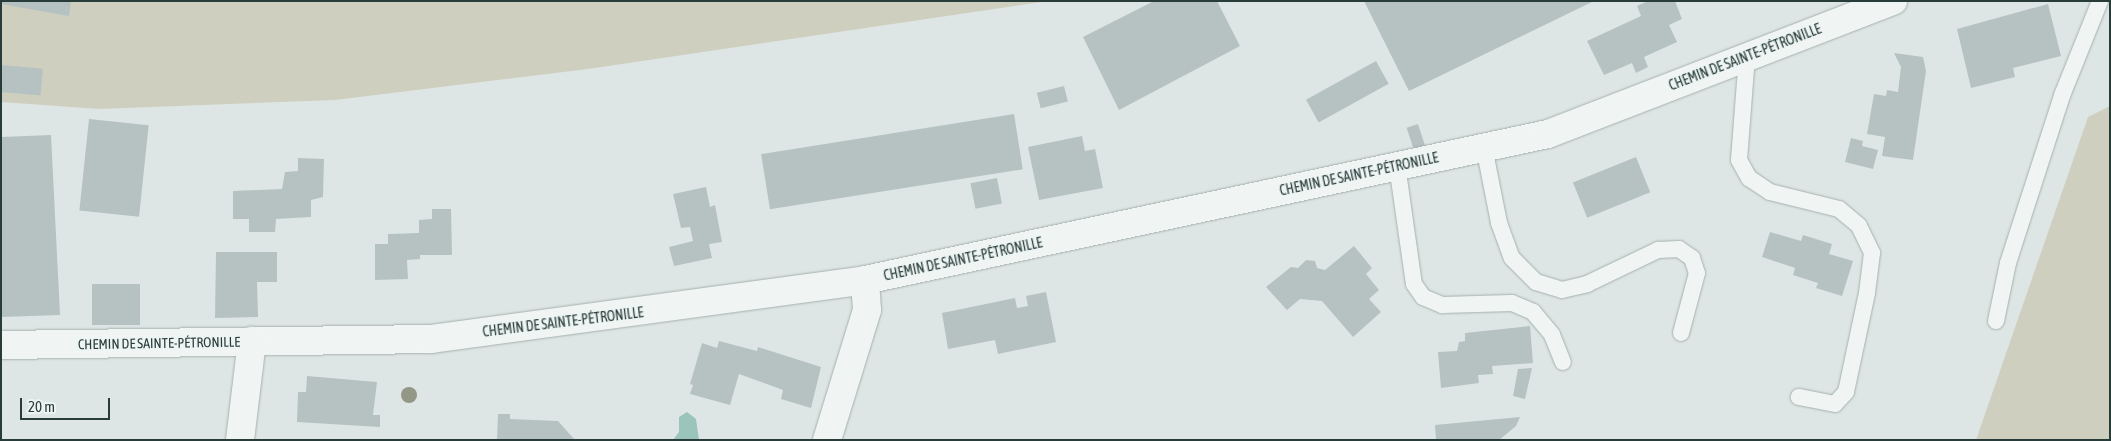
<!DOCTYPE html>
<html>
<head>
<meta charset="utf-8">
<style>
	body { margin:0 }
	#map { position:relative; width:2111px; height:441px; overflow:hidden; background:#dee6e5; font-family:"Asap Condensed",sans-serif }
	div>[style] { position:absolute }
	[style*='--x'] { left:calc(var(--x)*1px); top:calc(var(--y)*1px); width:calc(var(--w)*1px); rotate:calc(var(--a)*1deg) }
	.green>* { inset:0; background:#cfcfbf }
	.water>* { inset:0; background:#9bc4ba }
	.building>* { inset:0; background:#b5c2c1; transform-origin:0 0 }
	.roads { filter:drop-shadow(0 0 1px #a4b0ae) drop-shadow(0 0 1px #a4b0ae) }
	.lane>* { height:16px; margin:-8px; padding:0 8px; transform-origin:8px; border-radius:8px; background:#f0f5f4 }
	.street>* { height:28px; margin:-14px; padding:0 14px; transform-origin:14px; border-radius:14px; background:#f0f5f4 }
	.trees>* { width:16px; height:16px; margin:-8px; border-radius:50%; background:#939785 }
	span { translate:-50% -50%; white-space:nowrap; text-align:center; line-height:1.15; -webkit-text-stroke:4px #edf4f3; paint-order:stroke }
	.street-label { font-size:14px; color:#283c39 }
	.frame { position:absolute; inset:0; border:2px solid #283c39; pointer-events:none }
	.scale { position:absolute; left:20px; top:398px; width:90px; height:22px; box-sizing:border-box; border:2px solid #283c39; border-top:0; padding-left:6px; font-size:15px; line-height:18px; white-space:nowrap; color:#283c39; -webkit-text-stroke:4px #edf4f3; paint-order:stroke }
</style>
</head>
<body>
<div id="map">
	<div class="green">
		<div style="clip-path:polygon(1px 1px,1048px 1px,588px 69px,335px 100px,99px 109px,1px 102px)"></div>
		<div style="clip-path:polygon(2110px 106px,2110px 440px,1976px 440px,2088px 117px)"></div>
	</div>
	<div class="water">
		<div style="clip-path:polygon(687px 412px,696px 419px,699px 440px,673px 440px,679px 432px,679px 417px)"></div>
	</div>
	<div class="building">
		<div style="clip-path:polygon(1px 1px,71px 1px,69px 16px,1px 4px)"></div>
		<div style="clip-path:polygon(1154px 1px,1217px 1px,1240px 46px,1119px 110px,1083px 37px)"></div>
		<div style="clip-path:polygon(1364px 1px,1594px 1px,1409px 91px)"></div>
		<div style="clip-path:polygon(1648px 1px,1675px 1px,1682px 19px,1669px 25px,1677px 42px,1644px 57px,1648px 67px,1636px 73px,1632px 63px,1604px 75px,1587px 41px,1641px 16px,1637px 6px)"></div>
		<div style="clip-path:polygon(2048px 4px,2061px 56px,2013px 68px,2015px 77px,1971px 88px,1957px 29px)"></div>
		<div style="clip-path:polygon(1894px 53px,1923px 57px,1926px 71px,1913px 160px,1882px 156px,1885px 137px,1867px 134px,1874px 94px,1886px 96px,1887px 90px,1898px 92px,1901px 67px)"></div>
		<div style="left:1376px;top:61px;width:26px;height:80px;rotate:61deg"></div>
		<div style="left:1px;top:65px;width:42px;height:27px;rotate:5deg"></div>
		<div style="left:1064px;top:86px;width:16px;height:28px;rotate:76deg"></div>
		<div style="left:1014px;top:114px;width:56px;height:256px;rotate:81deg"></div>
		<div style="left:89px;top:119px;width:60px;height:92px;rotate:6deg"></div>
		<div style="left:1418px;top:124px;width:23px;height:12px;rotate:72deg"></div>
		<div style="clip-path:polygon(51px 135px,60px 315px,1px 317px,1px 137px)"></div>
		<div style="clip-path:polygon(1082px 136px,1085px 151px,1095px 149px,1103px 188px,1039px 200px,1028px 147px)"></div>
		<div style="clip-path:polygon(1851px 138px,1863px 141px,1862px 146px,1878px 150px,1873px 169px,1845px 162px)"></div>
		<div style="left:1636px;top:157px;width:38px;height:68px;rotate:68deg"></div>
		<div style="clip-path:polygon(298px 158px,324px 159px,323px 197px,311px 200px,311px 217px,276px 219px,275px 232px,249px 232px,249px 219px,233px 219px,233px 191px,282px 189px,285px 172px,298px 171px)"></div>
		<div style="left:997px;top:178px;width:26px;height:27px;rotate:79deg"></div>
		<div style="clip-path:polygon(706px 187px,710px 207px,715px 205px,722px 242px,709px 244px,712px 258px,674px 266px,669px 247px,693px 241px,690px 227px,681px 228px,673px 194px)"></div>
		<div style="clip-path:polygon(432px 209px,451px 209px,452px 255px,420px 255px,420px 259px,407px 260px,408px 279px,375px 280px,375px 244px,388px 244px,388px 234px,419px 233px,419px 220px,432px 219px)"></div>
		<div style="clip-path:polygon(1770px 232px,1801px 241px,1803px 235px,1832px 244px,1829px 254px,1853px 261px,1842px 296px,1816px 288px,1818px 283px,1793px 275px,1795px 268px,1762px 257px)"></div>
		<div style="clip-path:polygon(1354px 246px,1372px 268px,1366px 274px,1379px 290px,1369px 299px,1381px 312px,1353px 337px,1322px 301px,1300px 299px,1287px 310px,1266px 287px,1291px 267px,1298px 268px,1306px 260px,1315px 261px,1317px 268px,1325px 270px)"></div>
		<div style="clip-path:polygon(216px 252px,277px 252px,277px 282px,257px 282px,258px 317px,215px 318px)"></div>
		<div style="left:140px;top:284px;width:41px;height:48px;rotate:90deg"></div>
		<div style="clip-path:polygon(1046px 292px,1056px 342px,998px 354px,995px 340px,948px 349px,942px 313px,1015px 298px,1017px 308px,1028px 306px,1026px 296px)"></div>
		<div style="clip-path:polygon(1530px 326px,1533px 363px,1492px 366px,1493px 374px,1478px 375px,1479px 383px,1441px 388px,1438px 352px,1457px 351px,1459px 342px,1465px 341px,1465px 333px)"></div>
		<div style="clip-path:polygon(719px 341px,757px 351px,758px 347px,821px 367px,811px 408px,781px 399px,783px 390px,739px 374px,730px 405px,690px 394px,693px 385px,690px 384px,702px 343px,717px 348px)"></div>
		<div style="clip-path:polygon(1532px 368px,1525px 399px,1513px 396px,1518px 369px)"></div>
		<div style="clip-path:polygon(307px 376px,377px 382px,373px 415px,380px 415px,380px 427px,297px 422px,298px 392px,306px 392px)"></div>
		<div style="clip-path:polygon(498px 414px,510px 414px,510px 419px,558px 421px,575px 440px,497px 440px)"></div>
		<div style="clip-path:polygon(1520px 417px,1516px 426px,1499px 440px,1436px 440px,1435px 425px)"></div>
	</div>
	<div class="roads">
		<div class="lane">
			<div style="--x:1747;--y:56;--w:104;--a:94.4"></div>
			<div style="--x:1739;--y:160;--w:21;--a:61"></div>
			<div style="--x:1749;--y:178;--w:25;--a:34"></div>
			<div style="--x:1770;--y:192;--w:71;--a:13.8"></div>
			<div style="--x:1839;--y:209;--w:26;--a:40"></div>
			<div style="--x:1859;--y:226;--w:30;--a:64"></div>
			<div style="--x:1872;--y:253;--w:40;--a:97.1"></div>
			<div style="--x:1867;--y:293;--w:101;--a:102"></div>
			<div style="--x:1846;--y:392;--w:16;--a:133"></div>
			<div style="--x:1835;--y:404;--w:37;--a:-169"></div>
			<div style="--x:1484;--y:147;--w:77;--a:78.8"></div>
			<div style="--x:1499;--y:223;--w:37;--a:70"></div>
			<div style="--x:1512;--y:258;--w:34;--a:45"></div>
			<div style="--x:1536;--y:282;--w:27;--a:17"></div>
			<div style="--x:1562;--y:290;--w:26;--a:-13"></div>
			<div style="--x:1587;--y:284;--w:79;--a:-25.6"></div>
			<div style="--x:1658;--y:250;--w:21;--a:-3"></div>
			<div style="--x:1679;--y:249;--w:16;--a:35"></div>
			<div style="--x:1692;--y:258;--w:16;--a:72"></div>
			<div style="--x:1697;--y:273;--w:62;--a:104.9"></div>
			<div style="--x:1397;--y:165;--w:120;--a:81.9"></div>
			<div style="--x:1414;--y:284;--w:16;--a:55"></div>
			<div style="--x:1423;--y:297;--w:21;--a:23"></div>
			<div style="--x:1442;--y:305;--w:70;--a:-1.6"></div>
			<div style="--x:1512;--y:303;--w:23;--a:23"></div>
			<div style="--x:1533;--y:312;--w:30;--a:50"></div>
			<div style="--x:1552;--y:335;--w:29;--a:68"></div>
			<div style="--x:1996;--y:321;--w:59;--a:-78.3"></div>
			<div style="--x:2008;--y:263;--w:179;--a:-72.1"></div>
			<div style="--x:2063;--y:93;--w:99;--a:-68.1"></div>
		</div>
		<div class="street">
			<div style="--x:1;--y:345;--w:430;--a:-0.8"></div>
			<div style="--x:431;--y:339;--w:438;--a:-7.7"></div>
			<div style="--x:865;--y:280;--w:698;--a:-12.07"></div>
			<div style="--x:1548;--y:134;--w:370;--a:-21.1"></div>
			<div style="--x:240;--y:440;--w:100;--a:-83.1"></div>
			<div style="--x:827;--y:440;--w:136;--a:-72.9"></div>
			<div style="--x:867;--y:310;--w:30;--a:-94"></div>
		</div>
	</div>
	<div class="trees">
		<div style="left:409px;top:395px"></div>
	</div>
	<div class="street-label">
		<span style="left:1745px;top:57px;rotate:-21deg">CHEMIN DE SAINTE-PÉTRONILLE</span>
		<span style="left:1359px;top:174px;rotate:-12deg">CHEMIN DE SAINTE-PÉTRONILLE</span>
		<span style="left:963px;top:259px;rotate:-12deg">CHEMIN DE SAINTE-PÉTRONILLE</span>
		<span style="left:563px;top:322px;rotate:-7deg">CHEMIN DE SAINTE-PÉTRONILLE</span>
		<span style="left:159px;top:343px;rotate:-1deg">CHEMIN DE SAINTE-PÉTRONILLE</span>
	</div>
	<div class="frame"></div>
	<div class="scale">20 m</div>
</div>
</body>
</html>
